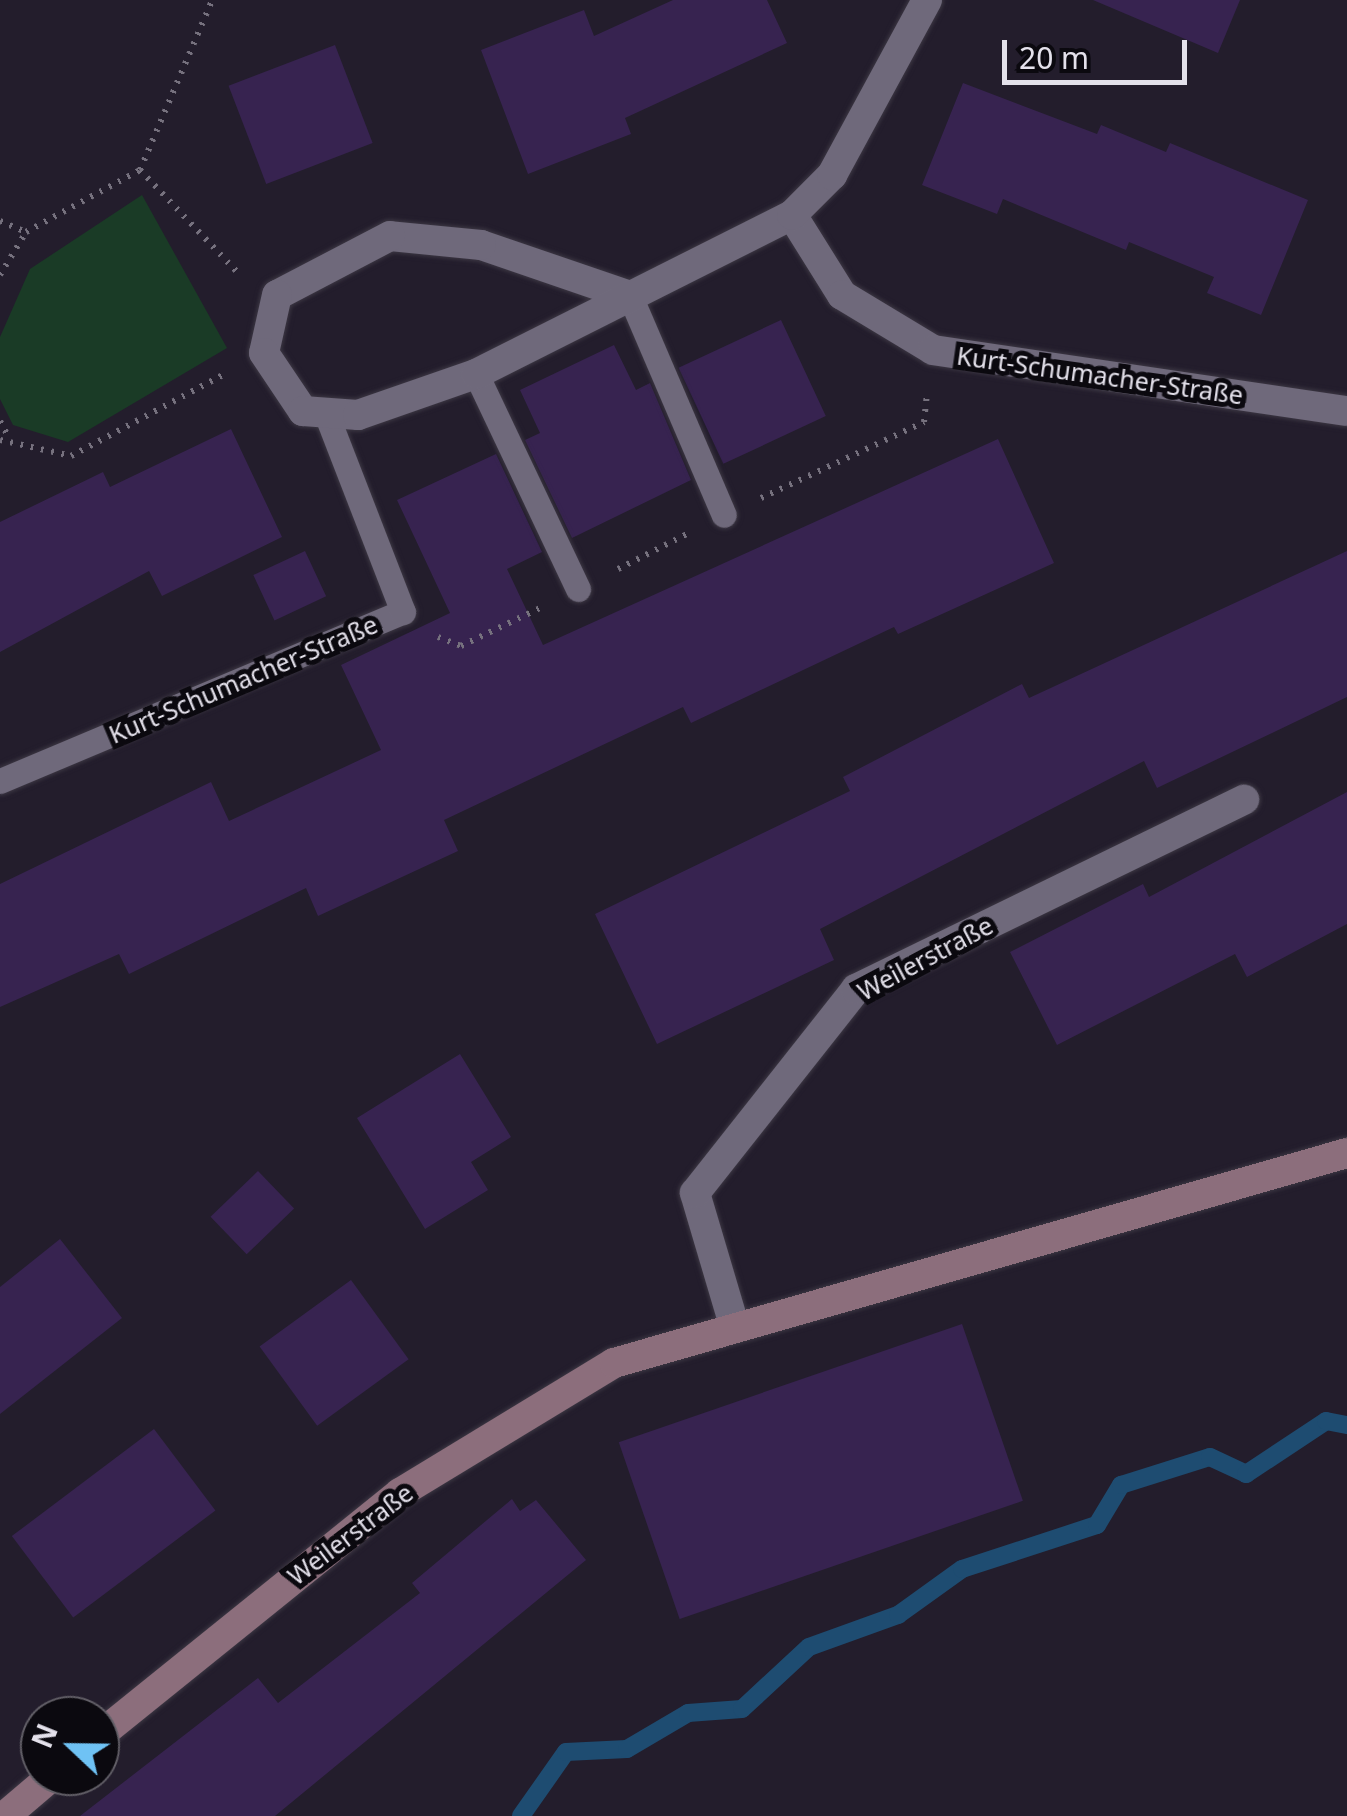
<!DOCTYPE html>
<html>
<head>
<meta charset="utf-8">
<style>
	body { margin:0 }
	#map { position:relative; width:1347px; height:1816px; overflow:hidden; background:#231d2c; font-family:"Noto Sans",sans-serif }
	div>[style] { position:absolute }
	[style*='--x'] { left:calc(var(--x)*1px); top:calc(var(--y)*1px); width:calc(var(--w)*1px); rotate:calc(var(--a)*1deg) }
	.green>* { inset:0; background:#1a3b26 }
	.stream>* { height:18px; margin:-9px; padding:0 9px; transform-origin:9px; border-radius:9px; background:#1e4c71 }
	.building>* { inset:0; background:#372350; transform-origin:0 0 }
	.path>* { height:6px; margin-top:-3px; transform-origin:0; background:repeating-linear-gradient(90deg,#76717e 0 2.5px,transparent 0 10.5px) }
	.roads { filter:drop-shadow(0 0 2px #3c3743) drop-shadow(0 0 2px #3c3743) }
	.service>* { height:25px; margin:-12.5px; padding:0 12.5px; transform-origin:12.5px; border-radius:12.5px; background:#6f697b }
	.minor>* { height:30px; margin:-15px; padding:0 15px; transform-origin:15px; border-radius:15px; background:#6f697b }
	.secondary>* { height:30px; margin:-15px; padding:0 15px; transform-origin:15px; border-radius:15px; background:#8c6e7c }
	span { translate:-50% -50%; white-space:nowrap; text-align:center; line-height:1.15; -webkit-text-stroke:10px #0b090f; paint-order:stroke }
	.street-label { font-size:25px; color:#e4e1eb }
	.north { position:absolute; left:20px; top:1696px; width:100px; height:100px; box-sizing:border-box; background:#0b090f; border:2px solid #625f67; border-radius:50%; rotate:292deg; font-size:28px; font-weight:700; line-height:40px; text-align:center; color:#e4e1eb }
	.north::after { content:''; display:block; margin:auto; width:35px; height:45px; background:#6fc2f4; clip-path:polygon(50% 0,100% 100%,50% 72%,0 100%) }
	.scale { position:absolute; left:1002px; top:40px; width:185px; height:45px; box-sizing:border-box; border:5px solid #e4e1eb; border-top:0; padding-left:12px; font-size:30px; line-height:35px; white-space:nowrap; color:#e4e1eb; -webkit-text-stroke:8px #0b090f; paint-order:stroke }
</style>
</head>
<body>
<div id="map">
	<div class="green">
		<div style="clip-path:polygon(142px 195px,227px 348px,68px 442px,13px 425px,0 399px,0 337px,30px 269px)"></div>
	</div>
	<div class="stream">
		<div style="--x:521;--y:1816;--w:78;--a:-54.9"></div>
		<div style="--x:566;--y:1752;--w:61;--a:-2.8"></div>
		<div style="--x:627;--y:1749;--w:71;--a:-30.5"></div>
		<div style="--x:688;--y:1713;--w:54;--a:-4.2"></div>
		<div style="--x:742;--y:1709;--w:91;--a:-42.8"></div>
		<div style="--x:809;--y:1647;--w:95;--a:-19.8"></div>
		<div style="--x:898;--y:1615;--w:79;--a:-35.7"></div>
		<div style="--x:962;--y:1569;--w:142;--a:-18.1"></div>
		<div style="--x:1097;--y:1525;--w:47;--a:-59"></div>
		<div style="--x:1121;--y:1485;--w:93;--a:-17.5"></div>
		<div style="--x:1210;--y:1457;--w:40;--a:25"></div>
		<div style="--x:1246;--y:1474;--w:96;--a:-33.5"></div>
		<div style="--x:1326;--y:1421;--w:21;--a:11"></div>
	</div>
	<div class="building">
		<div style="clip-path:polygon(673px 0,767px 0,787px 43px,625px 118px,631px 134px,528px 174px,481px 50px,584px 10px,594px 36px)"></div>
		<div style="clip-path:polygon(1093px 0,1240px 0,1218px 53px)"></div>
		<div style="left:335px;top:45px;width:105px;height:114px;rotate:69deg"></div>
		<div style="clip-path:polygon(963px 83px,1097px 134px,1101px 125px,1166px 152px,1170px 143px,1308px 200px,1261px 315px,1207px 293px,1214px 277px,1129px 242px,1126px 250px,1003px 199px,997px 214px,922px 185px)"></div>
		<div style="left:781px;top:320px;width:106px;height:113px;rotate:65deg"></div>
		<div style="clip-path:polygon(614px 345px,636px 390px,650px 383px,691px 480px,572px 538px,525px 440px,540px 433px,520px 390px)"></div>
		<div style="clip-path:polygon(231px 429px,282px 537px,162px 596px,149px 571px,0 652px,0 522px,103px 472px,110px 487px)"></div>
		<div style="clip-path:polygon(998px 439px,1054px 563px,898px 634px,894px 627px,691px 723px,683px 707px,444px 820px,458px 851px,318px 916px,306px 888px,129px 974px,119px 954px,0 1007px,0 884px,211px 782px,229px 821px,381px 750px,341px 665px,450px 613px,397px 500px,496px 454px,542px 552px,507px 569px,543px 645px)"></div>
		<div style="left:305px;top:551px;width:50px;height:57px;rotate:65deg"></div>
		<div style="clip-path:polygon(1347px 551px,1347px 697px,1157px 788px,1144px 761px,820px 929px,834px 960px,657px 1044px,595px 914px,850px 791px,843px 777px,1022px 684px,1029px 698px)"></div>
		<div style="clip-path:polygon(1347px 792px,1347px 924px,1247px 977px,1235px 954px,1057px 1045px,1010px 952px,1143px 884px,1149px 897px)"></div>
		<div style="clip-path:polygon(460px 1054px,511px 1137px,471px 1162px,488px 1190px,425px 1229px,357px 1118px)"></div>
		<div style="left:258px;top:1171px;width:52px;height:66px;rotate:46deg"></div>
		<div style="clip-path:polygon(60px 1239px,122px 1318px,0 1414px,0 1287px)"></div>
		<div style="left:351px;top:1280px;width:98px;height:113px;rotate:54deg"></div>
		<div style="left:962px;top:1324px;width:187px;height:363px;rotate:71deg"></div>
		<div style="left:154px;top:1429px;width:102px;height:178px;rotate:53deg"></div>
		<div style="clip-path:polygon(512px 1499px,520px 1511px,536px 1500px,586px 1560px,275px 1816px,80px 1816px,258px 1678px,278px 1703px,420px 1593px,412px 1583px)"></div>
	</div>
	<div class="path">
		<div style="--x:140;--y:170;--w:141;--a:46.4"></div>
		<div style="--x:0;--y:221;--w:28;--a:23"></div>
		<div style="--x:0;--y:275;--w:50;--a:-58.8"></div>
		<div style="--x:26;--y:232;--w:130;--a:-28.5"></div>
		<div style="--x:140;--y:170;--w:185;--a:-67"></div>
		<div style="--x:0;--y:421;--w:17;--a:62"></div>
		<div style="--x:0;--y:440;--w:73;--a:12.7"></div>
		<div style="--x:71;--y:456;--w:172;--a:-28.1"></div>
		<div style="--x:761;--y:498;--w:180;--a:-25"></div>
		<div style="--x:924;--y:422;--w:28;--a:-84"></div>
		<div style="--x:618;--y:569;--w:77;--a:-26.9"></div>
		<div style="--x:438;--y:637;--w:25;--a:21"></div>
		<div style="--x:461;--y:646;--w:88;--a:-25.7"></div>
	</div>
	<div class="roads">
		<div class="service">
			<div style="--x:630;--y:296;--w:238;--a:66.8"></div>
			<div style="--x:476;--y:374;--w:238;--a:64.6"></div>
			<div style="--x:0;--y:781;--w:437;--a:-22.8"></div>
			<div style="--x:403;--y:612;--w:210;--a:-111.2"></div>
		</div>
		<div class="minor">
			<div style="--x:792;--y:215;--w:94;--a:58"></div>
			<div style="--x:842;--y:295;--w:106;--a:31.1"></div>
			<div style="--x:933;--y:350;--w:418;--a:8.4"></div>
			<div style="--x:630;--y:296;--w:157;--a:-161.1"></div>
			<div style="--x:481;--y:245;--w:91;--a:-174.4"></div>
			<div style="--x:390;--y:236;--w:127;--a:152.4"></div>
			<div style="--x:277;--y:295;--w:59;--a:102.6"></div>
			<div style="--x:264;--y:353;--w:70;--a:56.1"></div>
			<div style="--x:303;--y:411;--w:55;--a:4.2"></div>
			<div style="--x:358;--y:415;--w:125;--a:-19.2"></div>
			<div style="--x:476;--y:374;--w:354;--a:-26.7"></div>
			<div style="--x:792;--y:215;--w:57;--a:-45"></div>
			<div style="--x:832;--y:175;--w:199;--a:-61.5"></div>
			<div style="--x:735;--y:1328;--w:141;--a:-106.5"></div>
			<div style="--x:695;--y:1193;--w:260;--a:-51.7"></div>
			<div style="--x:856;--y:989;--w:432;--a:-26"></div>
		</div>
		<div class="secondary">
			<div style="--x:100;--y:1735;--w:385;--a:-38.9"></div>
			<div style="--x:400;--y:1493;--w:250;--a:-31.3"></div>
			<div style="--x:614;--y:1363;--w:762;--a:-15.99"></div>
			<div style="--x:5;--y:1816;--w:62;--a:-40.4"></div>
		</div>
	</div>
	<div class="street-label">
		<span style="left:1100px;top:375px;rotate:8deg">Kurt-Schumacher-Straße</span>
		<span style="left:243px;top:679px;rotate:-23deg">Kurt-Schumacher-Straße</span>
		<span style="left:925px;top:958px;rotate:-28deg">Weilerstraße</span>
		<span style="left:350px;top:1534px;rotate:-37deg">Weilerstraße</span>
	</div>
	<div class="north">N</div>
	<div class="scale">20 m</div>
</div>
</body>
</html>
